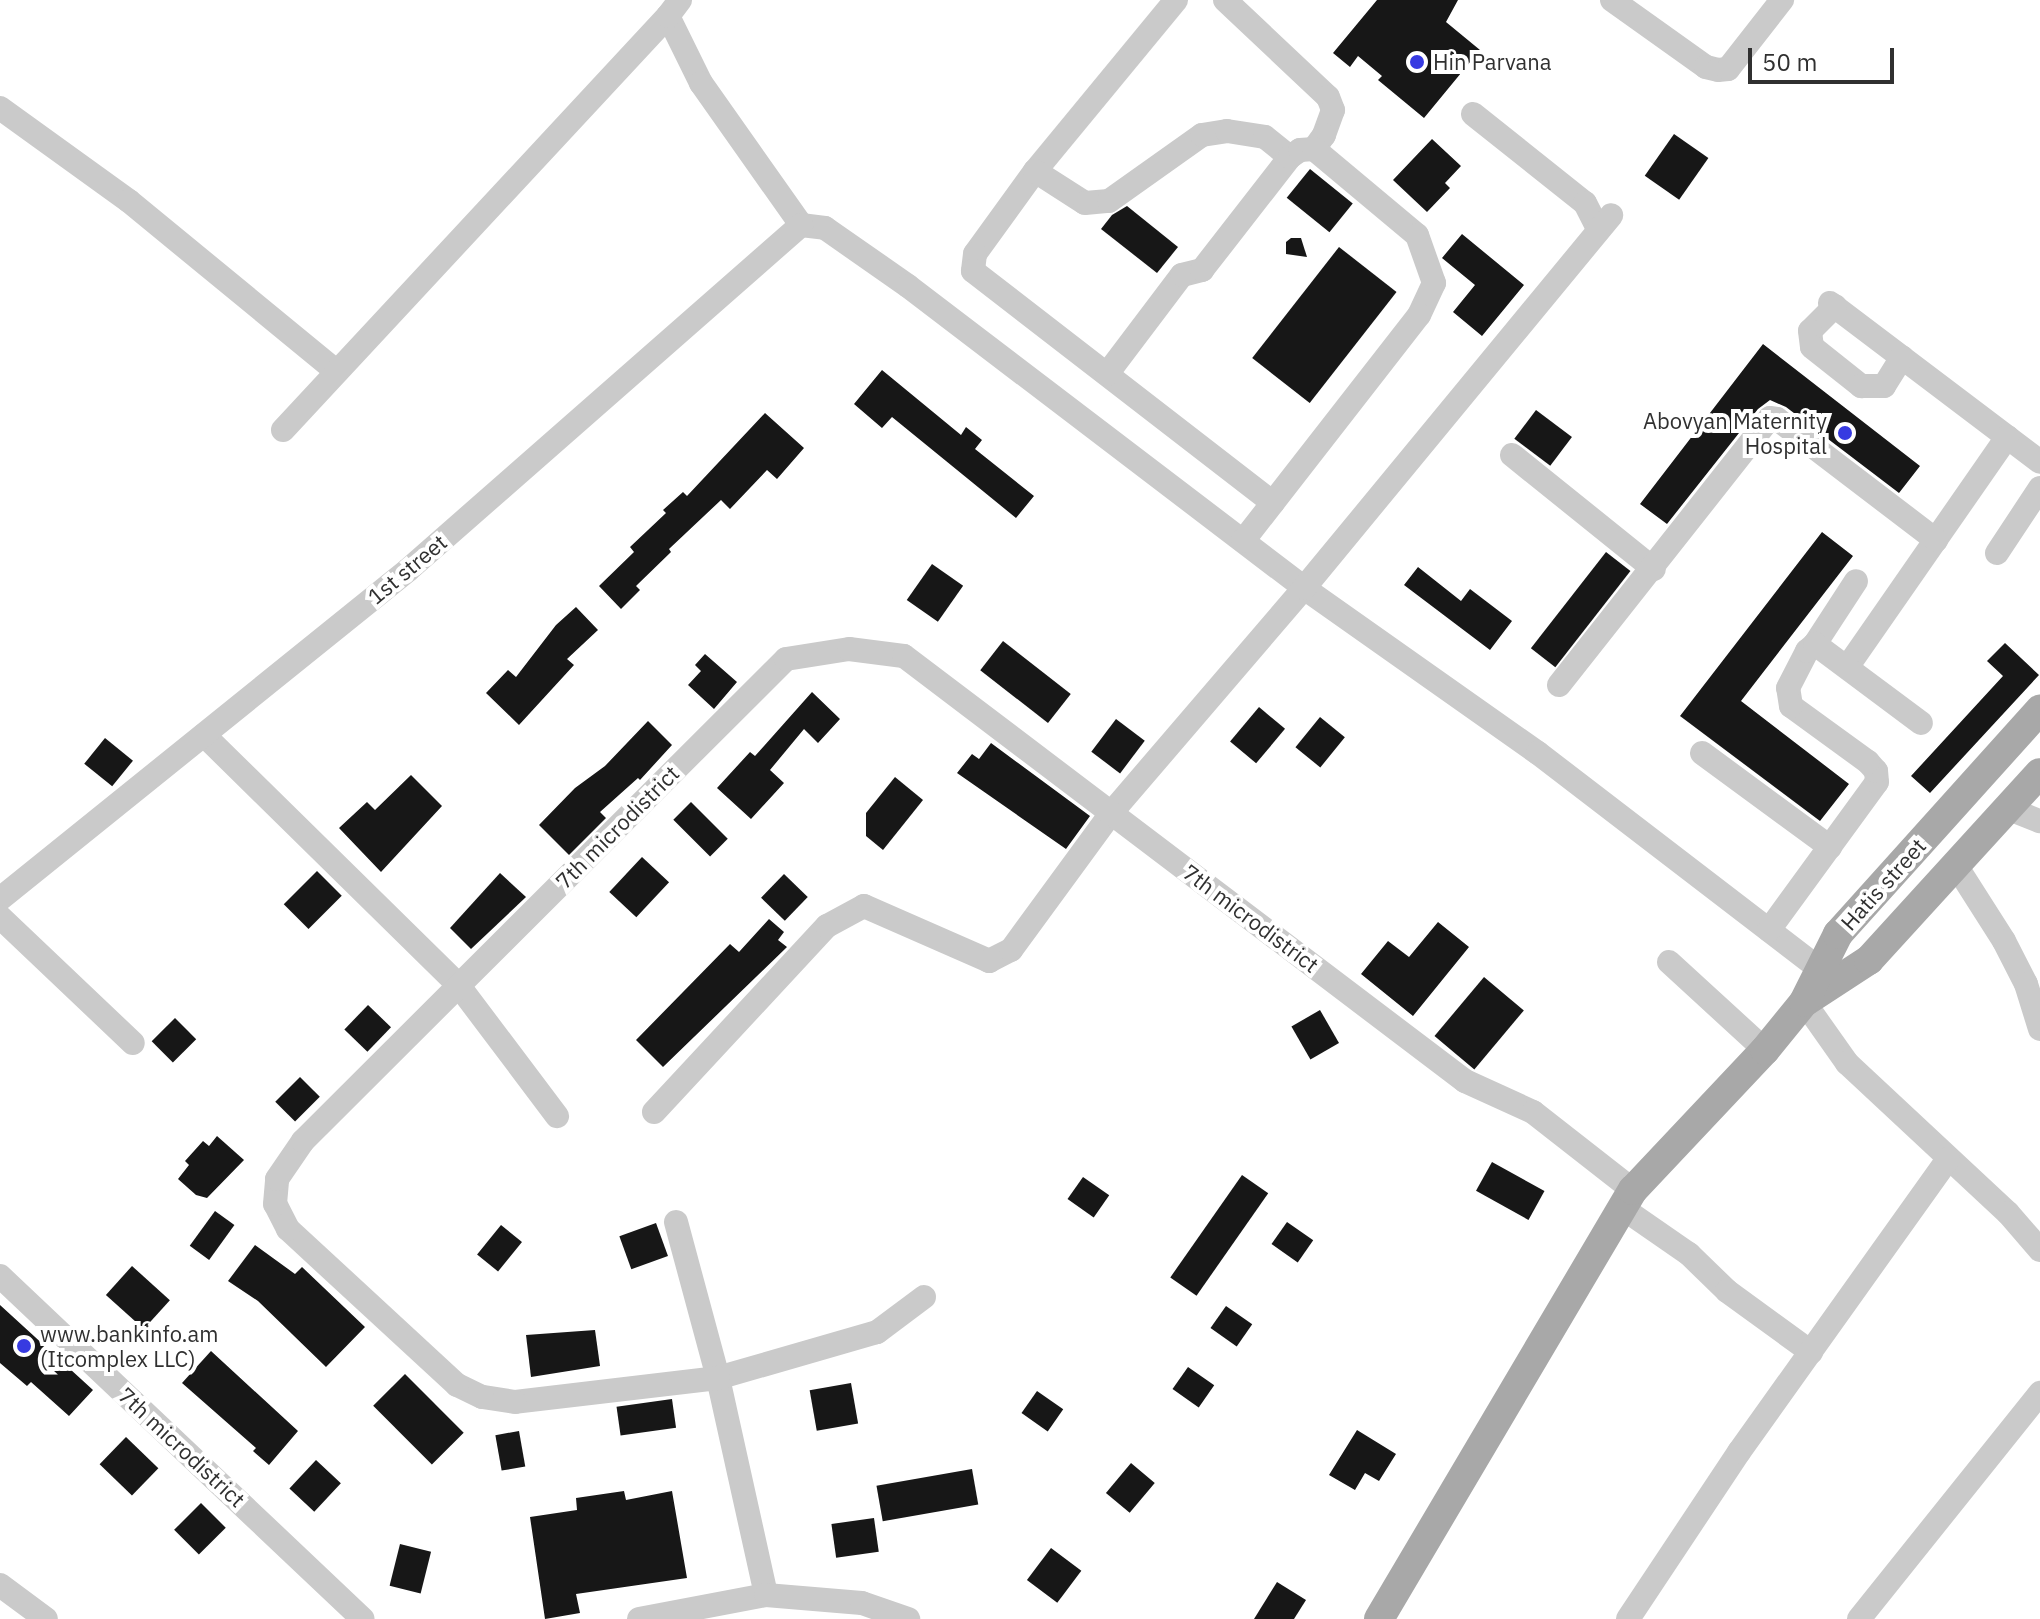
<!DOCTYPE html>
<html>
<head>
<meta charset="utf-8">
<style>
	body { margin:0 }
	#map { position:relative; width:2040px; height:1619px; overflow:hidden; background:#fff; font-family:"IBM Plex Sans",sans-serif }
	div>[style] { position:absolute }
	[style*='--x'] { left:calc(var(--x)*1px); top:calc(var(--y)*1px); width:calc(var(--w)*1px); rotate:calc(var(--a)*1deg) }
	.building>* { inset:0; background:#171717; transform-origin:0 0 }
	.minor>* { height:24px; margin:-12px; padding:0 12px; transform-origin:12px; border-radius:12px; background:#cacaca }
	.major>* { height:30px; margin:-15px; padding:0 15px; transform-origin:15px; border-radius:15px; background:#a8a8a8 }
	.dots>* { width:22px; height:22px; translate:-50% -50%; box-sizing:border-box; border:4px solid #fff; border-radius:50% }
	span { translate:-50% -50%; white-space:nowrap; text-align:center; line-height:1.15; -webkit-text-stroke:8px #fff; paint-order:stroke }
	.poi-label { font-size:22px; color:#303030 }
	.left { translate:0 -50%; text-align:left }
	.right { translate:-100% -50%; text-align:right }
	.street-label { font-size:22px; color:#303030 }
	.scale { position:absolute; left:1748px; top:48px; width:146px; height:36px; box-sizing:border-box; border:4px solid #303030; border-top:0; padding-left:10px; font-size:24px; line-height:28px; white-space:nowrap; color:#303030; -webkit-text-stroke:6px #fff; paint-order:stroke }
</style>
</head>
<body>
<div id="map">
	<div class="building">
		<div style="clip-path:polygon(1377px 0,1458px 0,1446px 22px,1480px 50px,1424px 118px,1378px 80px,1382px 76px,1358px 56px,1350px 67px,1333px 53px)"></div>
		<div style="left:1674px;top:134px;width:42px;height:51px;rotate:35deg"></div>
		<div style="clip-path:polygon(1432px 139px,1461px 166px,1445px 183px,1450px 188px,1427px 212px,1393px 180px)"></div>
		<div style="left:1310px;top:169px;width:55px;height:37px;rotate:39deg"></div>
		<div style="clip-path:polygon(1127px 206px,1178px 247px,1157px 273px,1101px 229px,1112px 215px)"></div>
		<div style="clip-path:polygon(1462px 234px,1524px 285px,1482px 336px,1453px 312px,1475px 285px,1442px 258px)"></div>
		<div style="clip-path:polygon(1291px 238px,1301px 238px,1307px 257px,1286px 254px,1286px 242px)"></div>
		<div style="left:1339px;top:247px;width:73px;height:141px;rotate:38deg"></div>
		<div style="clip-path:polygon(1763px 344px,1920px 466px,1899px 493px,1786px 407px,1770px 400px,1758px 409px,1667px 524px,1640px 504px)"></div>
		<div style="clip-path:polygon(882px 370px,961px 435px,966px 427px,982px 440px,975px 449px,1034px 496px,1016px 518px,892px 417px,882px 428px,854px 404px)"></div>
		<div style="left:1536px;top:410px;width:45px;height:36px;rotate:37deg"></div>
		<div style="clip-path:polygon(765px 413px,804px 448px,777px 479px,767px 470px,730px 509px,721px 500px,669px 549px,671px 552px,636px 586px,640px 590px,621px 609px,599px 586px,634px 552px,630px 547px,666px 513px,663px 510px,683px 492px,687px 496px)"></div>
		<div style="clip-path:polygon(1822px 532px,1853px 556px,1741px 701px,1849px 784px,1820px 821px,1680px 716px)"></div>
		<div style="left:1606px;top:552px;width:31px;height:122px;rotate:38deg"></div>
		<div style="left:932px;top:564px;width:38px;height:44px;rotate:35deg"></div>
		<div style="clip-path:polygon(1418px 567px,1461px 601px,1470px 589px,1512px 621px,1490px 650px,1404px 585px)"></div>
		<div style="clip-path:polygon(576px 607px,598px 630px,567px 659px,574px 665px,519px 725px,486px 693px,508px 670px,516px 677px,556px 625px)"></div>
		<div style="left:1003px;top:641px;width:86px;height:37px;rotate:38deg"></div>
		<div style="clip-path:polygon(2005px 643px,2039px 675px,1930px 793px,1911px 776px,2003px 676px,1987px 661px)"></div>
		<div style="clip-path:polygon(705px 654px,737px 682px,714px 709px,688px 685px,701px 671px,695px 665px)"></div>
		<div style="clip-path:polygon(812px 692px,840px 719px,818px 743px,804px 729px,770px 770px,784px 783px,751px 819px,717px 788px,750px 752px,755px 756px)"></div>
		<div style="left:1259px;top:707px;width:34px;height:45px;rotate:40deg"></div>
		<div style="left:1320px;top:717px;width:32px;height:39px;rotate:39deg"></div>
		<div style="left:1116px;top:719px;width:36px;height:41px;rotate:37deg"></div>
		<div style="clip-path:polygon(648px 721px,672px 745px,640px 780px,638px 778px,600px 812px,606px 818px,569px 855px,539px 825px,575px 788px,605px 766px)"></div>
		<div style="left:105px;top:738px;width:36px;height:33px;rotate:39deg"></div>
		<div style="clip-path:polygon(991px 743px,1090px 816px,1066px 849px,957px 773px,972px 754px,979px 759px)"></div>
		<div style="clip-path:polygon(411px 775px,442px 806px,381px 872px,339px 828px,367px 802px,375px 810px)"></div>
		<div style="clip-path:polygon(895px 777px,923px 800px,883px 850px,866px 836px,866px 813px)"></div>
		<div style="left:691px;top:802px;width:52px;height:25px;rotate:45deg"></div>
		<div style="left:642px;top:857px;width:37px;height:48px;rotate:43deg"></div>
		<div style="left:317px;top:871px;width:35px;height:47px;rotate:45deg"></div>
		<div style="clip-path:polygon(500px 873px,526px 897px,471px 949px,450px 928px)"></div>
		<div style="left:784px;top:874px;width:33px;height:33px;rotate:44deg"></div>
		<div style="clip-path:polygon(769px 919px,784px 932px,778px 940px,787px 947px,663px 1067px,636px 1040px,730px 944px,739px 952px)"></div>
		<div style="clip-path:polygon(1438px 922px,1469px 947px,1413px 1016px,1361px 974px,1388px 941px,1409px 957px)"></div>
		<div style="left:1484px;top:977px;width:52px;height:77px;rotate:40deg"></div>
		<div style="left:368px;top:1005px;width:32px;height:34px;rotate:44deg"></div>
		<div style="left:1320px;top:1010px;width:38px;height:33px;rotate:60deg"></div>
		<div style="left:175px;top:1018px;width:30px;height:33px;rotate:45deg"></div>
		<div style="left:300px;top:1077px;width:28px;height:35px;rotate:45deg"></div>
		<div style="clip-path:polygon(217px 1136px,244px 1160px,207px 1198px,196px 1195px,178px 1179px,189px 1165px,185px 1161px,203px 1141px,209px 1146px)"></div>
		<div style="left:1492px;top:1162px;width:60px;height:33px;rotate:29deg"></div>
		<div style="left:1242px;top:1175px;width:32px;height:125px;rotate:35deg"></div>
		<div style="left:1083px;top:1177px;width:32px;height:27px;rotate:35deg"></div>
		<div style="left:215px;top:1211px;width:24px;height:43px;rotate:36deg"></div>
		<div style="left:1287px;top:1222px;width:32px;height:27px;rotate:35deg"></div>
		<div style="left:656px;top:1223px;width:35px;height:39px;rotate:70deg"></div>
		<div style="left:501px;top:1225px;width:27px;height:38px;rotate:39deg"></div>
		<div style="clip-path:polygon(255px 1245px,295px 1274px,302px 1267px,365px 1327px,326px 1367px,258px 1301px,228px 1281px)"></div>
		<div style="left:132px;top:1266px;width:51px;height:39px;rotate:42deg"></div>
		<div style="clip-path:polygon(0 1305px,93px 1390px,69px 1416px,31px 1382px,27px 1386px,0 1363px)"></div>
		<div style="left:1226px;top:1306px;width:32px;height:27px;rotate:35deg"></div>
		<div style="clip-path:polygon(595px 1330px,600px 1366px,531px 1377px,526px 1335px)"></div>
		<div style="clip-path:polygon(211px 1351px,298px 1431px,269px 1465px,253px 1451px,256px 1448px,182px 1383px)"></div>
		<div style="left:1188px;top:1367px;width:32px;height:27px;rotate:35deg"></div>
		<div style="left:405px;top:1374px;width:83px;height:45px;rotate:45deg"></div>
		<div style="left:851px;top:1383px;width:41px;height:42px;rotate:80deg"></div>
		<div style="left:1037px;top:1391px;width:32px;height:27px;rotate:35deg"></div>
		<div style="left:672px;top:1399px;width:29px;height:56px;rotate:82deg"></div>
		<div style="clip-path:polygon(1357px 1430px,1396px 1454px,1379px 1481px,1365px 1473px,1355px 1490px,1329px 1475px)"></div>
		<div style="left:519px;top:1431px;width:36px;height:24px;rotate:80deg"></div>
		<div style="left:126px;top:1437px;width:45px;height:38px;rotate:44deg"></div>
		<div style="left:316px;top:1460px;width:34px;height:39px;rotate:43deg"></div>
		<div style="left:1131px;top:1463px;width:31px;height:39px;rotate:40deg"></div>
		<div style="left:972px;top:1469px;width:36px;height:97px;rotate:80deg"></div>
		<div style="clip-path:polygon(624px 1491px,626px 1500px,672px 1491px,687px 1578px,576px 1594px,580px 1613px,545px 1619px,530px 1517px,577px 1510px,576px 1498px)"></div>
		<div style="left:201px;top:1503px;width:35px;height:38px;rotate:45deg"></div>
		<div style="left:874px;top:1518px;width:34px;height:43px;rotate:82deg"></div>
		<div style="left:400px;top:1544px;width:32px;height:43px;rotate:14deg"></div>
		<div style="left:1051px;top:1548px;width:38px;height:40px;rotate:37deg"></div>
		<div style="clip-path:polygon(1277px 1582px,1306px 1600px,1294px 1619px,1254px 1619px)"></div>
	</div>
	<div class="minor">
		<div style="--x:1176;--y:0;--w:222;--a:129.5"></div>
		<div style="--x:1035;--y:171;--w:102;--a:125.9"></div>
		<div style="--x:975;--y:254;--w:17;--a:97"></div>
		<div style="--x:973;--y:271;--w:379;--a:37.7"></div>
		<div style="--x:1225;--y:0;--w:141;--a:43.3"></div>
		<div style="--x:1328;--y:97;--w:14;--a:69"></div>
		<div style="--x:1333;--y:110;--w:27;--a:110"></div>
		<div style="--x:1324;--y:135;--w:17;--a:126"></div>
		<div style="--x:1612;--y:0;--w:115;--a:35.5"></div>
		<div style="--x:1706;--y:67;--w:12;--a:14"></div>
		<div style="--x:1718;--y:70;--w:10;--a:-6"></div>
		<div style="--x:1728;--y:69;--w:88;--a:-52"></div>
		<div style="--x:668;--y:16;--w:75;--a:63.8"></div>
		<div style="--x:701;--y:83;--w:174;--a:54.8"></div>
		<div style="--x:801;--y:225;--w:24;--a:7"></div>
		<div style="--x:825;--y:228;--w:101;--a:34.9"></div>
		<div style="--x:908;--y:286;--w:498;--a:37.3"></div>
		<div style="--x:1304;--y:588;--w:286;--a:35.2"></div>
		<div style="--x:1538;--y:753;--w:373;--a:37.5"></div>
		<div style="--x:0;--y:108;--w:159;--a:35.8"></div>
		<div style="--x:129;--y:201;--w:269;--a:39.4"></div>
		<div style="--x:1473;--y:114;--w:143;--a:38.5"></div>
		<div style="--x:1585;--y:203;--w:30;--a:63"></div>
		<div style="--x:1035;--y:171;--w:59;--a:32.6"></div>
		<div style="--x:1085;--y:203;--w:24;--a:-5"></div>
		<div style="--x:1109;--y:201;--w:114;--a:-35.4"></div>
		<div style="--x:1202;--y:135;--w:25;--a:-9"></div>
		<div style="--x:1227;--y:131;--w:38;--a:9"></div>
		<div style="--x:1265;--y:137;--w:32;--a:39"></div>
		<div style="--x:1830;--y:303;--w:263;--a:37.1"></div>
		<div style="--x:1835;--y:306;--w:35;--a:135"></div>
		<div style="--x:1810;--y:331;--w:16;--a:83"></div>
		<div style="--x:1812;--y:347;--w:63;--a:38.5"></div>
		<div style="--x:1861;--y:386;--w:23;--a:0"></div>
		<div style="--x:1884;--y:386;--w:34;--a:-58"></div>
		<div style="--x:1107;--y:374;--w:124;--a:-52.9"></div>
		<div style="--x:1182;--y:275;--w:21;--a:-14"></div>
		<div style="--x:1202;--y:270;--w:143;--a:-52.1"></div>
		<div style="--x:1290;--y:157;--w:12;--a:-35"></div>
		<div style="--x:1300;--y:150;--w:14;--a:-4"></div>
		<div style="--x:1314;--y:149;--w:134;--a:39.9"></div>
		<div style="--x:1417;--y:235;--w:51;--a:70.5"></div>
		<div style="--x:1434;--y:283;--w:35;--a:115"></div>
		<div style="--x:1419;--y:315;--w:286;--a:127.9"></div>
		<div style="--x:283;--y:430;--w:565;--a:-47.08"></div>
		<div style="--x:668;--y:16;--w:20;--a:-53"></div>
		<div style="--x:1512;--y:455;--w:182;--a:38.8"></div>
		<div style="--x:1997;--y:553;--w:78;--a:-56.5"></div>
		<div style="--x:1815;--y:644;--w:75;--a:-56.9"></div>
		<div style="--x:1848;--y:666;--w:279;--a:-55.2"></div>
		<div style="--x:1559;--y:685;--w:340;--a:-51.7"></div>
		<div style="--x:1770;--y:418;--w:7;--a:8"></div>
		<div style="--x:1777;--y:419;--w:200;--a:37.3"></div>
		<div style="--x:204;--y:735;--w:358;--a:44.5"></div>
		<div style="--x:459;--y:986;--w:163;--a:53"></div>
		<div style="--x:1702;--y:753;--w:159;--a:36.3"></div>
		<div style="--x:2007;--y:808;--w:35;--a:22"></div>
		<div style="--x:1955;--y:864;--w:91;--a:57.5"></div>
		<div style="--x:2004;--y:941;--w:48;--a:62.9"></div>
		<div style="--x:2026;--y:984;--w:47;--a:72.7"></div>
		<div style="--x:0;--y:899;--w:524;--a:-38.88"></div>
		<div style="--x:408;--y:570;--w:523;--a:-41.28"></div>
		<div style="--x:0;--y:917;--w:183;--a:43.5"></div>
		<div style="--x:1769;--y:930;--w:183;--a:-53.9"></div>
		<div style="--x:1877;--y:782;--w:11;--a:-95"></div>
		<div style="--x:1876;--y:771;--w:12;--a:-132"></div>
		<div style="--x:1868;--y:762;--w:95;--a:-144"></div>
		<div style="--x:1791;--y:706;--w:18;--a:-99"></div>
		<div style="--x:1788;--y:688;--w:42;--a:-62.8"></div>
		<div style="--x:1807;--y:651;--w:11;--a:-41"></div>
		<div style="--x:1815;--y:644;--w:132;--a:36.7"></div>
		<div style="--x:1669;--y:962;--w:130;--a:42.5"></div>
		<div style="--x:1804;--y:1002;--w:75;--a:54.8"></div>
		<div style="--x:1847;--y:1063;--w:220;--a:43"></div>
		<div style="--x:2008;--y:1213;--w:49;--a:49.1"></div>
		<div style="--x:654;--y:1112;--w:254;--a:-47.1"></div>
		<div style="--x:827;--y:926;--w:42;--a:-28.4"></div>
		<div style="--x:864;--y:906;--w:137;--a:23.7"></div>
		<div style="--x:989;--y:961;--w:25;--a:-27"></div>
		<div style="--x:1011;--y:950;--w:171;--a:-53.8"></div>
		<div style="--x:1112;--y:812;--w:295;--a:-49.4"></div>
		<div style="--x:1304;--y:588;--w:483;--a:-50.5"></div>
		<div style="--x:1621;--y:1207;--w:83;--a:34.7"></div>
		<div style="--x:1689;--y:1254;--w:53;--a:44.2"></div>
		<div style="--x:1727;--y:1291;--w:104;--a:36"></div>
		<div style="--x:676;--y:1222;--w:162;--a:74.9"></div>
		<div style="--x:718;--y:1378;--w:222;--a:77.5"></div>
		<div style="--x:0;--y:1276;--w:499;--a:43.4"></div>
		<div style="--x:924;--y:1297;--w:59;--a:143.3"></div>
		<div style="--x:877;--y:1332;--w:166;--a:163.9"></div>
		<div style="--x:718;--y:1378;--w:204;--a:173.3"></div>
		<div style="--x:515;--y:1402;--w:33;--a:-171"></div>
		<div style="--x:482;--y:1397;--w:28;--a:-154"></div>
		<div style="--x:457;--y:1385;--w:230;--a:-137.3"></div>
		<div style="--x:288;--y:1229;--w:28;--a:-117"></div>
		<div style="--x:275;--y:1204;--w:25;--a:-85"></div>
		<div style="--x:277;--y:1179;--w:46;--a:-55.6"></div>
		<div style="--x:303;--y:1141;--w:682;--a:-44.94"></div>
		<div style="--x:786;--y:659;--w:64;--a:-9"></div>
		<div style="--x:849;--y:649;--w:55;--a:7.3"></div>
		<div style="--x:904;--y:656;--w:704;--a:37.15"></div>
		<div style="--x:1465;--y:1081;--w:75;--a:24.5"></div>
		<div style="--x:1533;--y:1112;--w:127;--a:38"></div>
		<div style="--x:0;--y:1585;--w:57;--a:36.5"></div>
		<div style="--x:639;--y:1619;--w:129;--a:-10.7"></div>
		<div style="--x:766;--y:1595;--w:96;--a:4.8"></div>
		<div style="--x:862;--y:1603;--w:49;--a:19.2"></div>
		<div style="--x:1628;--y:1619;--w:201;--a:-56.4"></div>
		<div style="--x:1739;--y:1452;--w:360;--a:-54.5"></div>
		<div style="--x:1859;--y:1619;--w:290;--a:-51.3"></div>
	</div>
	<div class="major">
		<div style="--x:1806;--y:1001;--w:75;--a:-33.1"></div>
		<div style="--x:1869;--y:960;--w:253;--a:-47.6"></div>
		<div style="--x:1379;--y:1619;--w:499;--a:-59.4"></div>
		<div style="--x:1633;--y:1190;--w:192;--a:-46.7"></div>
		<div style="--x:1765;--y:1050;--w:62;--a:-50.9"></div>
		<div style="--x:1804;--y:1002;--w:76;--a:-63.4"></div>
		<div style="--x:1838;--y:934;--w:302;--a:-48"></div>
	</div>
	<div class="dots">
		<div style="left:1417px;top:62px;background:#373ae1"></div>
		<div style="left:1845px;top:433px;background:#373ae1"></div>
		<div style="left:24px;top:1346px;background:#373ae1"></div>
	</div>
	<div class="poi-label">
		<span class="left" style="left:1433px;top:62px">Hin Parvana</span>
		<span class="right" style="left:1827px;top:433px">Abovyan Maternity<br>Hospital</span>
		<span class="left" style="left:40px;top:1346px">www.bankinfo.am<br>(Itcomplex LLC)</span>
	</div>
	<div class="street-label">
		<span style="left:407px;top:569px;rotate:-40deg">1st street</span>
		<span style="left:617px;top:827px;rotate:-45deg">7th microdistrict</span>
		<span style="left:1883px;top:884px;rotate:-48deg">Hatis street</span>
		<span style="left:1251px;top:918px;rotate:37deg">7th microdistrict</span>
		<span style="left:182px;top:1447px;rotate:43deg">7th microdistrict</span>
	</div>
	<div class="scale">50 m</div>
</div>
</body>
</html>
